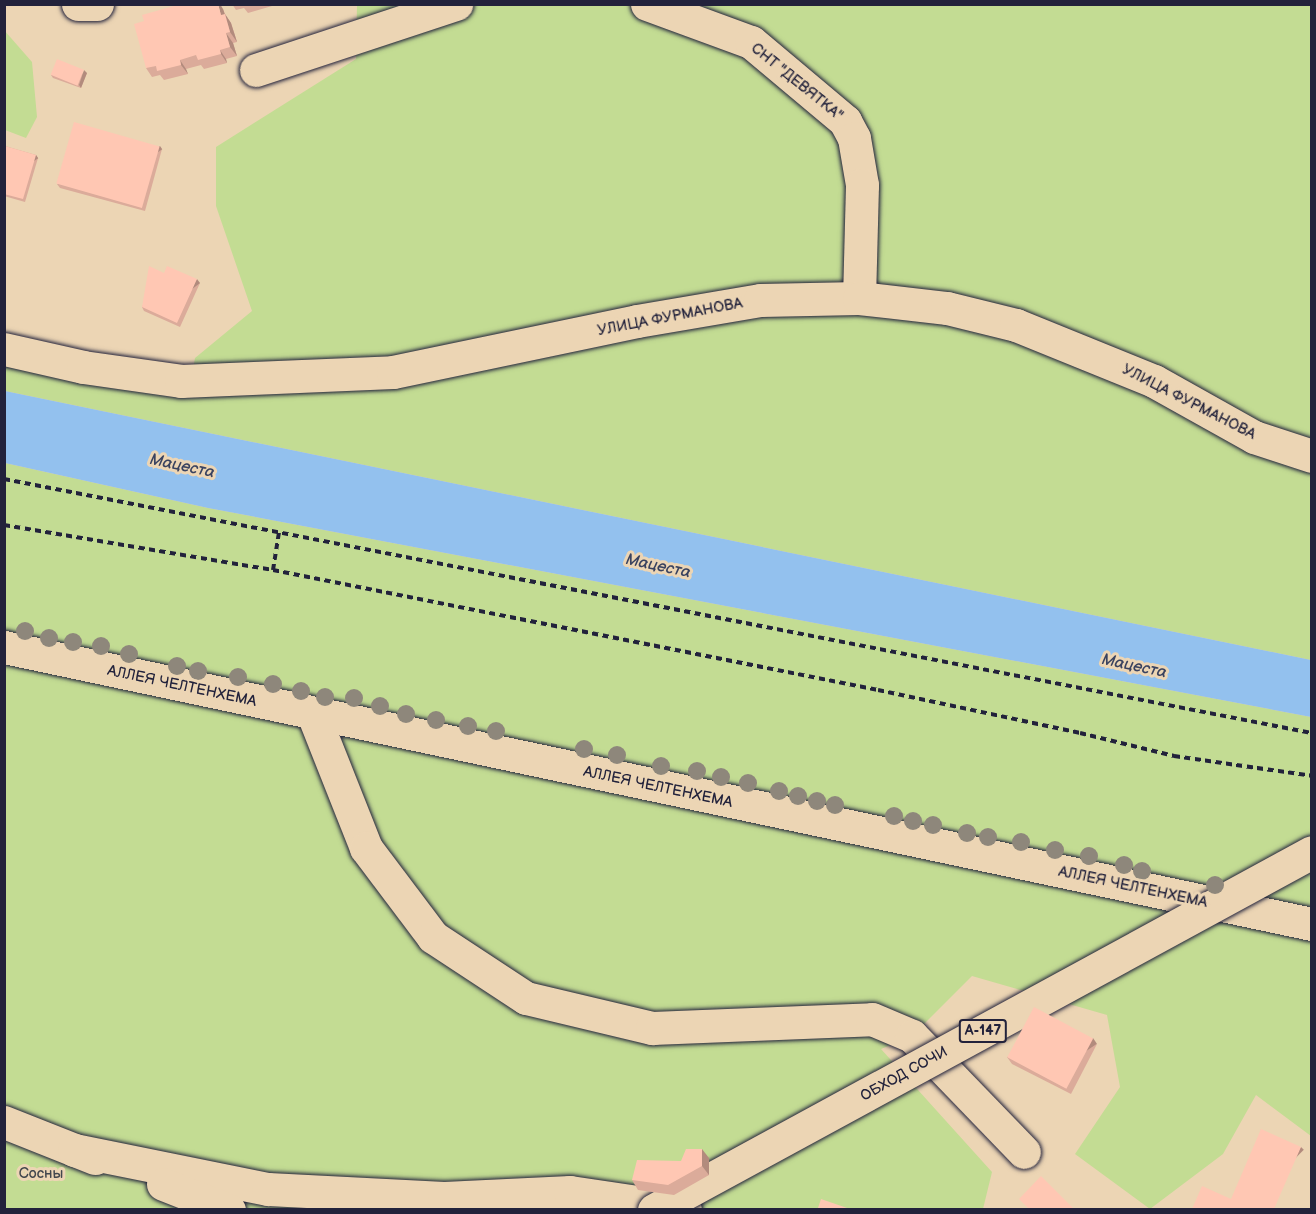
<!DOCTYPE html>
<html>
<head>
<meta charset="utf-8">
<style>
	body { margin:0 }
	#map { position:relative; width:1316px; height:1214px; overflow:hidden; background:#ecd5b4; font-family:"Balsamiq Sans",sans-serif }
	div>[style] { position:absolute }
	[style*='--x'] { left:calc(var(--x)*1px); top:calc(var(--y)*1px); width:calc(var(--w)*1px); rotate:calc(var(--a)*1deg) }
	.green>* { inset:0; background:#c3dc93 }
	.water>* { inset:0; background:#93c1ee }
	.path>* { height:4px; margin-top:-2px; transform-origin:0; background:repeating-linear-gradient(90deg,#22223b 0 6px,transparent 0 10.5px) }
	.roads { filter:drop-shadow(0 0 2px #22223b) drop-shadow(0 0 2px #22223b) }
	.minor>* { height:33px; margin:-16.5px; padding:0 16.5px; transform-origin:16.5px; border-radius:16.5px; background:#ecd5b4 }
	.major>* { height:33px; margin:-16.5px; padding:0 16.5px; transform-origin:16.5px; border-radius:16.5px; background:#ecd5b4 }
	.bridges { filter:drop-shadow(0 0 2px #22223b) drop-shadow(0 0 2px #22223b) }
	.highway-bridge>* { height:33px; margin:-16.5px; padding:0 16.5px; transform-origin:16.5px; border-radius:16.5px; background:#ecd5b4 }
	.trees>* { width:18px; height:18px; margin:-9px; border-radius:50%; background:#8e877b }
	.wall>* { inset:0; background:#dbab9a }
	.shaded-wall>* { inset:0; background:#b28b7d; transform-origin:0 0 }
	.building>* { inset:0; background:#ffc7b3; transform-origin:0 0 }
	span { translate:-50% -50%; white-space:nowrap; text-align:center; line-height:1.15; -webkit-text-stroke:6px #ecd5b4; paint-order:stroke }
	.shield-label span { padding:2px 4px; background:#ecd5b4; border:2px solid; border-radius:4px; -webkit-text-stroke-width:0 }
	.shield-label { font-size:14px; color:#22223b; font-weight:700 }
	.street-label { font-size:15px; color:#22223b }
	.park-label { font-size:15px; color:#42474d }
	.water-label { font-size:16px; color:#39425f; font-style:italic }
	.frame { position:absolute; inset:0; border:6px solid #22223b; pointer-events:none }
</style>
</head>
<body>
<div id="map">
	<div class="green">
		<div style="clip-path:polygon(357px 5px,1311px 5px,1311px 660px,5px 391px,5px 346px,191px 380px,195px 358px,252px 311px,216px 206px,216px 147px,356px 59px)"></div>
		<div style="clip-path:polygon(4px 30px,32px 62px,37px 117px,26px 138px,5px 130px)"></div>
		<div style="clip-path:polygon(5px 463px,208px 508px,1311px 717px,1311px 1136px,1256px 1095px,1223px 1154px,1150px 1209px,1075px 1154px,1120px 1087px,1107px 1015px,972px 976px,912px 1036px,881px 1049px,992px 1172px,983px 1209px,5px 1210px)"></div>
	</div>
	<div class="water">
		<div style="clip-path:polygon(5px 391px,1311px 660px,1311px 717px,208px 508px,5px 463px)"></div>
	</div>
	<div class="path">
		<div style="--x:4;--y:479;--w:1332;--a:10.99"></div>
		<div style="--x:4;--y:525;--w:273;--a:9.5"></div>
		<div style="--x:273;--y:570;--w:617;--a:11.22"></div>
		<div style="--x:878;--y:690;--w:207;--a:12"></div>
		<div style="--x:1080;--y:733;--w:97;--a:13.7"></div>
		<div style="--x:1174;--y:756;--w:139;--a:8.2"></div>
		<div style="--x:273;--y:570;--w:38;--a:-81"></div>
	</div>
	<div class="roads">
		<div class="minor">
			<div style="--x:78;--y:4;--w:19;--a:0"></div>
			<div style="--x:647;--y:4;--w:111;--a:20.1"></div>
			<div style="--x:751;--y:42;--w:123;--a:40"></div>
			<div style="--x:845;--y:121;--w:19;--a:62"></div>
			<div style="--x:854;--y:138;--w:48;--a:80.3"></div>
			<div style="--x:862;--y:185;--w:113;--a:91.5"></div>
			<div style="--x:256;--y:70;--w:211;--a:-18.3"></div>
			<div style="--x:4;--y:349;--w:81;--a:12.8"></div>
			<div style="--x:83;--y:367;--w:99;--a:8.1"></div>
			<div style="--x:181;--y:381;--w:212;--a:-2.4"></div>
			<div style="--x:393;--y:372;--w:249;--a:-11.8"></div>
			<div style="--x:637;--y:321;--w:125;--a:-9.7"></div>
			<div style="--x:760;--y:300;--w:99;--a:-1.2"></div>
			<div style="--x:859;--y:298;--w:89;--a:6.5"></div>
			<div style="--x:947;--y:308;--w:71;--a:13.8"></div>
			<div style="--x:1016;--y:325;--w:149;--a:22.1"></div>
			<div style="--x:1154;--y:381;--w:115;--a:29.2"></div>
			<div style="--x:1254;--y:437;--w:61;--a:18.1"></div>
			<div style="--x:313;--y:714;--w:144;--a:68.4"></div>
			<div style="--x:366;--y:848;--w:111;--a:53"></div>
			<div style="--x:433;--y:937;--w:111;--a:33.3"></div>
			<div style="--x:526;--y:998;--w:130;--a:13.4"></div>
			<div style="--x:652;--y:1028;--w:220;--a:-2.3"></div>
			<div style="--x:872;--y:1019;--w:43;--a:23"></div>
			<div style="--x:912;--y:1036;--w:161;--a:46"></div>
			<div style="--x:4;--y:1122;--w:98;--a:21.6"></div>
			<div style="--x:74;--y:1150;--w:198;--a:11.4"></div>
			<div style="--x:268;--y:1189;--w:176;--a:2.9"></div>
			<div style="--x:444;--y:1198;--w:126;--a:-2.7"></div>
			<div style="--x:570;--y:1192;--w:116;--a:8.4"></div>
			<div style="--x:163;--y:1184;--w:71;--a:21.5"></div>
		</div>
		<div class="major">
			<div style="--x:4;--y:647;--w:1337;--a:11.96"></div>
		</div>
	</div>
	<div class="bridges">
		<div class="highway-bridge">
			<div style="--x:654;--y:1210;--w:749;--a:-28.55"></div>
		</div>
	</div>
	<div class="trees">
		<div style="left:25px;top:631px"></div>
		<div style="left:49px;top:638px"></div>
		<div style="left:73px;top:642px"></div>
		<div style="left:101px;top:646px"></div>
		<div style="left:129px;top:654px"></div>
		<div style="left:177px;top:666px"></div>
		<div style="left:198px;top:671px"></div>
		<div style="left:238px;top:677px"></div>
		<div style="left:273px;top:684px"></div>
		<div style="left:301px;top:691px"></div>
		<div style="left:325px;top:697px"></div>
		<div style="left:354px;top:698px"></div>
		<div style="left:380px;top:706px"></div>
		<div style="left:406px;top:714px"></div>
		<div style="left:436px;top:720px"></div>
		<div style="left:468px;top:726px"></div>
		<div style="left:496px;top:731px"></div>
		<div style="left:584px;top:749px"></div>
		<div style="left:617px;top:755px"></div>
		<div style="left:661px;top:766px"></div>
		<div style="left:697px;top:771px"></div>
		<div style="left:721px;top:777px"></div>
		<div style="left:748px;top:783px"></div>
		<div style="left:779px;top:791px"></div>
		<div style="left:798px;top:796px"></div>
		<div style="left:817px;top:801px"></div>
		<div style="left:835px;top:805px"></div>
		<div style="left:894px;top:816px"></div>
		<div style="left:913px;top:821px"></div>
		<div style="left:933px;top:825px"></div>
		<div style="left:967px;top:833px"></div>
		<div style="left:988px;top:837px"></div>
		<div style="left:1021px;top:842px"></div>
		<div style="left:1055px;top:850px"></div>
		<div style="left:1089px;top:856px"></div>
		<div style="left:1124px;top:865px"></div>
		<div style="left:1142px;top:871px"></div>
		<div style="left:1215px;top:885px"></div>
	</div>
	<div class="wall">
		<div style="clip-path:polygon(232px 4px,271px 4px,272px 6px,248px 13px,244px 8px,236px 10px)"></div>
		<div style="clip-path:polygon(223px 9px,225px 14px,231px 23px,237px 42px,233px 43px,237px 56px,226px 59px,227px 63px,204px 69px,201px 65px,186px 69px,188px 74px,164px 80px,160px 75px,152px 77px,146px 68px)"></div>
		<div style="clip-path:polygon(87px 73px,81px 88px,53px 78px,51px 75px)"></div>
		<div style="clip-path:polygon(5px 146px,36px 155px,38px 158px,25px 202px,4px 196px)"></div>
		<div style="clip-path:polygon(162px 149px,145px 211px,60px 188px,57px 184px)"></div>
		<div style="clip-path:polygon(164px 273px,200px 283px,180px 327px,144px 311px,142px 307px)"></div>
		<div style="clip-path:polygon(1097px 1044px,1071px 1094px,1012px 1064px,1007px 1057px)"></div>
		<div style="clip-path:polygon(709px 1158px,709px 1175px,674px 1195px,638px 1190px,632px 1180px,681px 1161px)"></div>
	</div>
	<div class="shaded-wall">
		<div style="clip-path:polygon(218px 4px,220px 4px,223px 9px,228px 24px,221px 15px)"></div>
		<div style="clip-path:polygon(225px 14px,231px 23px,237px 42px,230px 32px)"></div>
		<div style="clip-path:polygon(226px 33px,233px 43px,237px 56px,230px 47px)"></div>
		<div style="clip-path:polygon(220px 50px,226px 59px,227px 63px,221px 54px)"></div>
		<div style="clip-path:polygon(180px 60px,186px 69px,188px 74px,181px 65px)"></div>
		<div style="clip-path:polygon(84px 70px,87px 73px,81px 88px,79px 85px)"></div>
		<div style="left:160px;top:146px;width:4px;height:64px;rotate:56deg"></div>
		<div style="left:36px;top:155px;width:4px;height:46px;rotate:56deg"></div>
		<div style="left:197px;top:279px;width:5px;height:48px;rotate:53deg"></div>
		<div style="left:1093px;top:1038px;width:7px;height:56px;rotate:56deg"></div>
		<div style="left:1301px;top:1147px;width:4px;height:68px;rotate:45deg"></div>
		<div style="clip-path:polygon(702px 1149px,709px 1158px,709px 1175px,702px 1166px)"></div>
	</div>
	<div class="building">
		<div style="clip-path:polygon(181px 4px,218px 4px,221px 15px,225px 14px,230px 32px,226px 33px,230px 47px,220px 50px,221px 54px,198px 60px,196px 55px,180px 60px,181px 65px,157px 71px,156px 66px,146px 68px,134px 24px,144px 21px,142px 15px)"></div>
		<div style="left:57px;top:59px;width:29px;height:17px;rotate:22deg"></div>
		<div style="left:74px;top:122px;width:89px;height:64px;rotate:16deg"></div>
		<div style="clip-path:polygon(5px 146px,36px 155px,23px 199px,4px 194px)"></div>
		<div style="clip-path:polygon(149px 266px,164px 273px,167px 266px,197px 279px,177px 323px,142px 307px)"></div>
		<div style="left:1034px;top:1007px;width:67px;height:57px;rotate:28deg"></div>
		<div style="clip-path:polygon(1261px 1129px,1301px 1147px,1274px 1209px,1192px 1209px,1202px 1186px,1231px 1199px)"></div>
		<div style="clip-path:polygon(686px 1149px,702px 1149px,702px 1166px,668px 1185px,632px 1180px,637px 1160px,681px 1161px)"></div>
		<div style="clip-path:polygon(1041px 1176px,1074px 1209px,1029px 1209px,1019px 1199px)"></div>
		<div style="clip-path:polygon(821px 1199px,850px 1209px,822px 1209px,818px 1208px)"></div>
	</div>
	<div class="shield-label">
		<span style="left:983px;top:1031px">А-147</span>
	</div>
	<div class="street-label">
		<span style="left:797px;top:82px;rotate:39deg">СНТ "ДЕВЯТКА"</span>
		<span style="left:670px;top:317px;rotate:-11deg">УЛИЦА ФУРМАНОВА</span>
		<span style="left:1189px;top:402px;rotate:27deg">УЛИЦА ФУРМАНОВА</span>
		<span style="left:182px;top:686px;rotate:12deg">АЛЛЕЯ ЧЕЛТЕНХЕМА</span>
		<span style="left:658px;top:787px;rotate:12deg">АЛЛЕЯ ЧЕЛТЕНХЕМА</span>
		<span style="left:1133px;top:887px;rotate:12deg">АЛЛЕЯ ЧЕЛТЕНХЕМА</span>
		<span style="left:904px;top:1074px;rotate:-29deg">ОБХОД СОЧИ</span>
	</div>
	<div class="park-label">
		<span style="left:41px;top:1174px">Сосны</span>
	</div>
	<div class="water-label">
		<span style="left:182px;top:467px;rotate:12deg">Мацеста</span>
		<span style="left:658px;top:567px;rotate:12deg">Мацеста</span>
		<span style="left:1134px;top:667px;rotate:12deg">Мацеста</span>
	</div>
	<div class="frame"></div>
</div>
</body>
</html>
